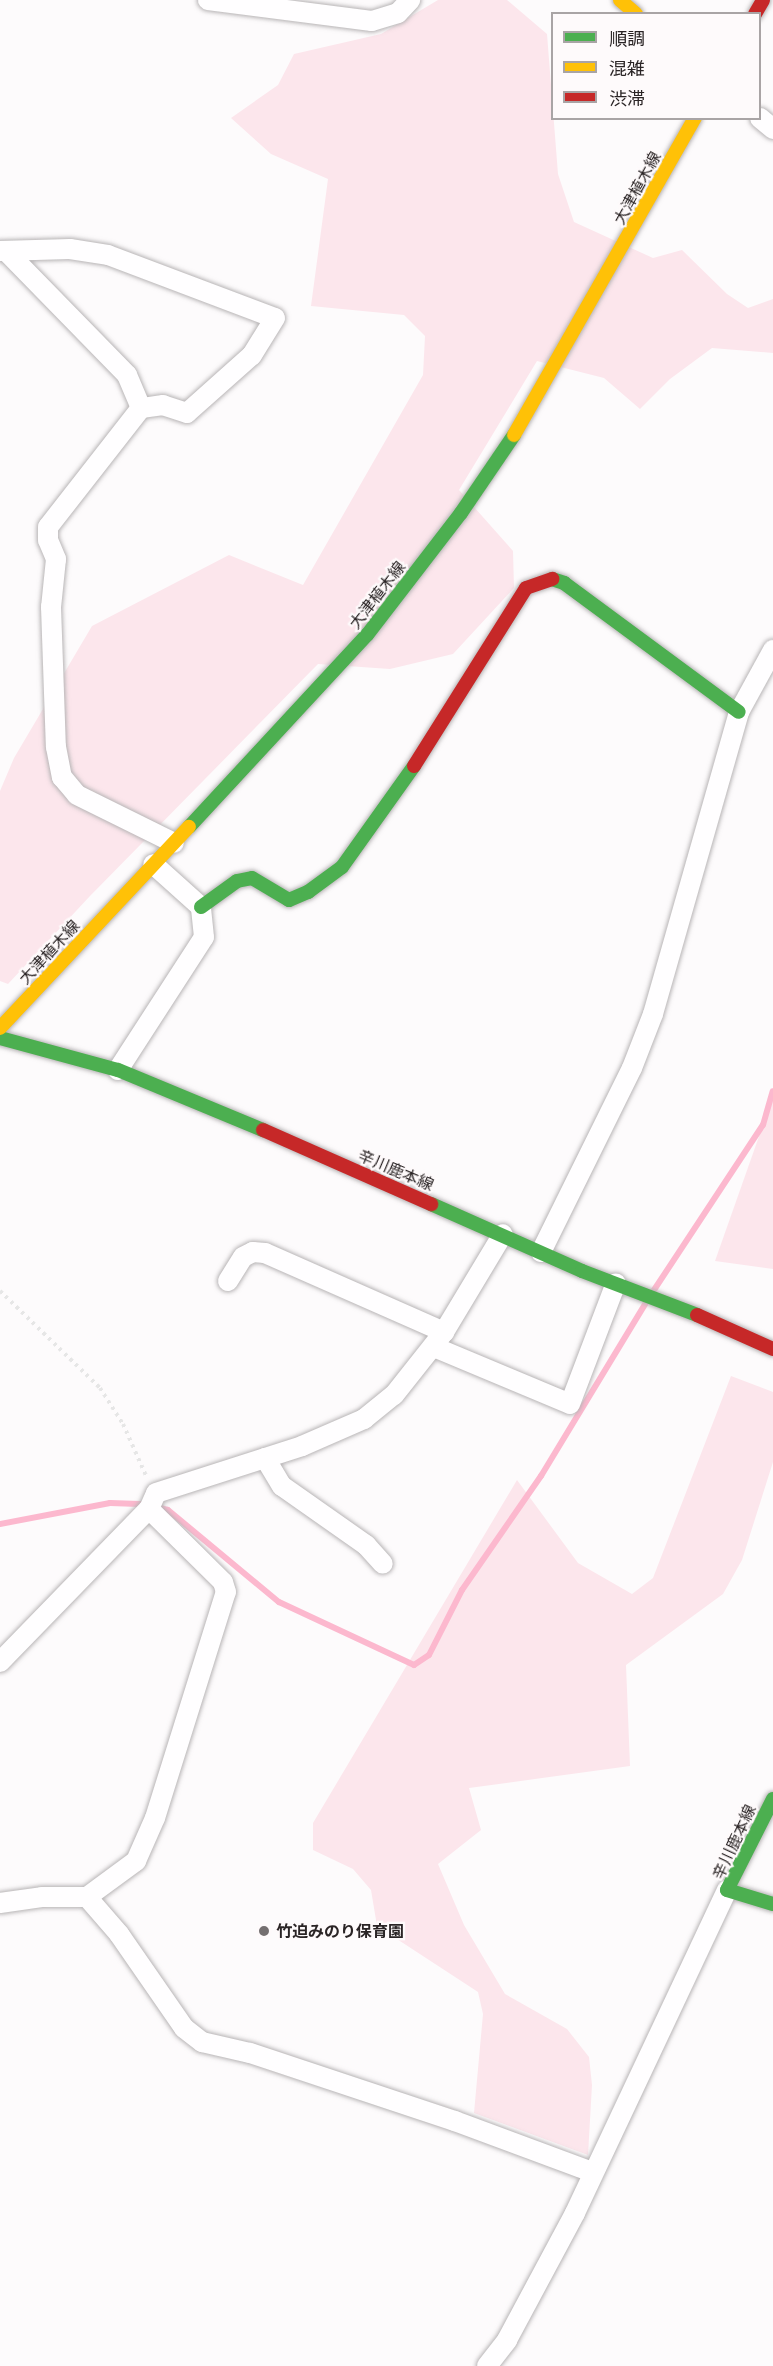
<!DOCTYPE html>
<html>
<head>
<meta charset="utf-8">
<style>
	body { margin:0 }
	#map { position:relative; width:773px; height:2366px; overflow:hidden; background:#fdfbfc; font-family:Inter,"Noto Sans JP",sans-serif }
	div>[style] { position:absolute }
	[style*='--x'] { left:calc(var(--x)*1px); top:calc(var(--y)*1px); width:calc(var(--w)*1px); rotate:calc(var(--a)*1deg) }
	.green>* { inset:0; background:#fce6ec }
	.stream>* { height:6px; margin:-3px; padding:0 3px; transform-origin:3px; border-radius:3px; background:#fcb8ce }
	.path>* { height:4px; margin-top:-2px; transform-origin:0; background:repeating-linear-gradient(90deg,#e6e6e6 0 3px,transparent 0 7.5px) }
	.roads { filter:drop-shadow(0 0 2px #b8b5b6) drop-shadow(0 0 2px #b8b5b6) }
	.street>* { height:20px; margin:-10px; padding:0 10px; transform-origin:10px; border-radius:10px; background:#fffeff }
	.fast>* { height:14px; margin:-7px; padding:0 7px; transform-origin:7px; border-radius:7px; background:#4caf50 }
	.slow>* { height:14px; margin:-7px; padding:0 7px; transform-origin:7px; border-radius:7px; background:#ffc107 }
	.jam>* { height:14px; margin:-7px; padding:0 7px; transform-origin:7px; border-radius:7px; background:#c62828 }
	.dots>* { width:16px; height:16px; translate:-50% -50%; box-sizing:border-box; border:3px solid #fefafb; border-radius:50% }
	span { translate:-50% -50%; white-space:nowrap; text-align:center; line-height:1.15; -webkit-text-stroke:4.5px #fefafb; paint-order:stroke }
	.street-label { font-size:16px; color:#2a2425 }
	.poi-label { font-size:16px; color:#2a2425; font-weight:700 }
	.left { translate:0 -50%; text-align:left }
	.legend { position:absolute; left:551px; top:12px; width:210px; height:108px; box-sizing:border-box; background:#fefafb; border:2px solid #a9a4a5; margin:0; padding:8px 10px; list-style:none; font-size:18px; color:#2a2425 }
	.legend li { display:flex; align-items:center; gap:12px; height:30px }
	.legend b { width:30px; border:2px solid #a9a4a5 }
</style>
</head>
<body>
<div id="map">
	<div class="green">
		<div style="clip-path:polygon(438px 0,507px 0,547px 34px,558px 174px,574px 222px,653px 258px,682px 250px,727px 294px,748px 308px,773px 299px,773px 353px,712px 348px,670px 379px,640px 409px,604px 378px,537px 361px,459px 490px,513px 551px,514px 588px,453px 654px,390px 669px,318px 664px,90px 896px,8px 984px,0 981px,0 791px,14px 758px,92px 626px,229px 555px,303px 585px,423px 375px,425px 336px,404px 315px,311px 306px,328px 179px,271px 154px,231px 118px,278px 85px,294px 54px,381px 34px)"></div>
		<div style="clip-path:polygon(773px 1097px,773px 1269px,715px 1261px,763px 1125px)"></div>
		<div style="clip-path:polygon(731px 1376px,773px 1392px,773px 1462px,742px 1560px,723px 1594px,626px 1665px,630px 1766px,469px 1788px,481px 1830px,438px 1864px,464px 1925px,505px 1994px,567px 2029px,589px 2057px,592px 2085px,588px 2155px,474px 2113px,483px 2014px,478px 1992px,377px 1926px,371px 1890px,353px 1869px,313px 1850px,313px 1823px,517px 1480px,578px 1563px,632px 1594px,653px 1578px)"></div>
	</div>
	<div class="stream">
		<div style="--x:654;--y:1290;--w:198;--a:-56.6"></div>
		<div style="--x:763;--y:1125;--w:35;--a:-74"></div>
		<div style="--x:157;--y:1507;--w:11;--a:15"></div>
		<div style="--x:168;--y:1510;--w:144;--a:39.7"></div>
		<div style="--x:279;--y:1602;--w:149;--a:25"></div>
		<div style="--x:414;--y:1665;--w:18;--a:-34"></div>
		<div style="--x:429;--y:1655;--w:73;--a:-63.1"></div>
		<div style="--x:462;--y:1590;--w:139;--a:-55.3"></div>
		<div style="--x:541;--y:1476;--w:205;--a:-58.8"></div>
		<div style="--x:0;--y:1524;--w:112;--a:-10.8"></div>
		<div style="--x:110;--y:1503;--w:37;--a:2"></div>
	</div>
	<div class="path">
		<div style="--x:0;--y:1291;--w:139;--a:44.1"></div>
		<div style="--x:100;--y:1388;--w:43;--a:57.4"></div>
		<div style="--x:123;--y:1424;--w:59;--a:66"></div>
	</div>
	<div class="roads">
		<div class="street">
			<div style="--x:208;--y:0;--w:165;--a:7.3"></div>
			<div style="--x:372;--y:21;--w:27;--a:-17"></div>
			<div style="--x:398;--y:13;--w:18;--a:-47"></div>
			<div style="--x:760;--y:118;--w:17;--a:40"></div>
			<div style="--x:0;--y:251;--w:70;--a:-1.6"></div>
			<div style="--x:70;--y:249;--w:38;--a:9"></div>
			<div style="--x:108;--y:255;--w:178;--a:20.7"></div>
			<div style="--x:275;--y:318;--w:44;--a:121.9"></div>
			<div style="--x:252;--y:355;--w:87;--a:138.3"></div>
			<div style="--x:187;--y:413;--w:25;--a:-162"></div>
			<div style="--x:163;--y:405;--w:22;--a:172"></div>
			<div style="--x:7;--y:252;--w:172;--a:45.7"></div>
			<div style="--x:127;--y:375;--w:36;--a:67"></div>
			<div style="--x:141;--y:408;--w:151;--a:128"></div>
			<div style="--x:48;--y:527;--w:13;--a:90"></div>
			<div style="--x:48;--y:540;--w:21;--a:67"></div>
			<div style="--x:56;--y:559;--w:48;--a:95.9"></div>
			<div style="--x:51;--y:607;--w:140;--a:88"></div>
			<div style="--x:56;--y:747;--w:31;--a:79"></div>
			<div style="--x:62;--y:777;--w:23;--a:50"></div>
			<div style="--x:77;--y:795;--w:108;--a:26.3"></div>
			<div style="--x:118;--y:1070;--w:158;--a:-57.1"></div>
			<div style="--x:204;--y:937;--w:30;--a:-96"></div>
			<div style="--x:201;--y:907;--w:64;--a:-138.1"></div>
			<div style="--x:541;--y:1252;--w:205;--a:-63.7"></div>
			<div style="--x:632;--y:1068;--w:58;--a:-68.7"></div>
			<div style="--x:653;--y:1014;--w:314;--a:-74.1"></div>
			<div style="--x:739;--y:712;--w:71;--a:-61.3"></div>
			<div style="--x:228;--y:1281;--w:28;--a:-58"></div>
			<div style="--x:243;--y:1257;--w:11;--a:-27"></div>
			<div style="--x:253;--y:1252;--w:12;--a:5"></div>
			<div style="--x:265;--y:1253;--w:196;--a:23.8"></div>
			<div style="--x:434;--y:1347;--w:147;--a:22.7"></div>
			<div style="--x:570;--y:1404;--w:129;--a:-69.2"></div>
			<div style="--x:265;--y:1458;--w:33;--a:59"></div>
			<div style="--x:282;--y:1486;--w:103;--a:35.1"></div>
			<div style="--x:366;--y:1545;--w:25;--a:48"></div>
			<div style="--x:0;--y:1662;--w:214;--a:-45.8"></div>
			<div style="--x:149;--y:1509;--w:17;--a:-66"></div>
			<div style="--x:156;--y:1493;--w:153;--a:-17.8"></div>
			<div style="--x:302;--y:1446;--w:68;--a:-23.5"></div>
			<div style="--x:364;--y:1419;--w:38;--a:-39"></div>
			<div style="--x:394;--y:1395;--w:80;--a:-51.6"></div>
			<div style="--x:444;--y:1332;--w:114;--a:-59"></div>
			<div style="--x:87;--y:1897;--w:49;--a:49.1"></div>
			<div style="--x:119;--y:1934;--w:114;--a:55.3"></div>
			<div style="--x:184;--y:2028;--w:23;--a:38"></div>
			<div style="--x:202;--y:2042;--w:49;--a:12.9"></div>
			<div style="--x:250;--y:2053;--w:216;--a:18.4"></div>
			<div style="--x:455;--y:2121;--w:146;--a:20.4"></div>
			<div style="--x:0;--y:1903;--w:42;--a:-8.1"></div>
			<div style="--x:42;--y:1897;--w:45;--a:0"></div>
			<div style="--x:87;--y:1897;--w:61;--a:-36.3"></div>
			<div style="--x:136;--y:1861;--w:47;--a:-66.2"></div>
			<div style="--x:155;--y:1818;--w:237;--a:-72.6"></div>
			<div style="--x:226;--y:1592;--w:10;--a:-107"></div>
			<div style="--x:223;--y:1582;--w:104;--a:-135.4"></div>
			<div style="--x:487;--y:2366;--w:33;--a:-52"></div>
			<div style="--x:507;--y:2340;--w:144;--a:-61.8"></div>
			<div style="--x:575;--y:2213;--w:357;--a:-64.8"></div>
		</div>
		<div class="fast">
			<div style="--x:552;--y:579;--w:13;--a:18"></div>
			<div style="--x:564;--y:583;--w:217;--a:36.4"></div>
			<div style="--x:189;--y:827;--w:262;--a:-47.2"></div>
			<div style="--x:367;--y:635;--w:154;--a:-52.4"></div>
			<div style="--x:461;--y:513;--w:94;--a:-55.8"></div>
			<div style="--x:201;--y:907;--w:44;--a:-35.8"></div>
			<div style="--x:237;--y:881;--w:15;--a:-11"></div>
			<div style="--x:252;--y:878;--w:43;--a:30.7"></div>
			<div style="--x:289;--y:900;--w:21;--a:-23"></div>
			<div style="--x:308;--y:892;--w:42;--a:-36.3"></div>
			<div style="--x:342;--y:867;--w:124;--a:-54.5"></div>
			<div style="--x:0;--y:1038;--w:122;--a:15.2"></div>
			<div style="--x:118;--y:1070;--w:157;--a:22.5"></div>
			<div style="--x:431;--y:1204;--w:165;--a:23.9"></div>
			<div style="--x:582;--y:1271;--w:123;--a:20.9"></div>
			<div style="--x:773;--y:1799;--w:102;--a:116.8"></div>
			<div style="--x:727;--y:1890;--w:48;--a:16.9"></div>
		</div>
		<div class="slow">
			<div style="--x:620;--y:0;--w:21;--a:41"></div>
			<div style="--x:514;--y:435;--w:365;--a:-60.3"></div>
			<div style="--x:0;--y:1028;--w:276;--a:-46.8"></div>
		</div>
		<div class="jam">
			<div style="--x:755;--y:14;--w:16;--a:-60"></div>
			<div style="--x:414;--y:766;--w:210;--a:-57.8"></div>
			<div style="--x:526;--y:588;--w:28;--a:-19"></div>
			<div style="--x:263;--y:1130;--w:184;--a:23.8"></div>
			<div style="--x:697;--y:1315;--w:83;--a:24.1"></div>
		</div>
	</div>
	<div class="dots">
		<div style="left:264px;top:1931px;background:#746f70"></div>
	</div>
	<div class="street-label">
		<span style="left:637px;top:188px;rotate:-61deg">大津植木線</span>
		<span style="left:377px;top:595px;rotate:-52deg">大津植木線</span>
		<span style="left:49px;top:952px;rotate:-47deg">大津植木線</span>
		<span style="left:396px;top:1170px;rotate:23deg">辛川鹿本線</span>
		<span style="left:734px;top:1842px;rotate:-65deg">辛川鹿本線</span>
	</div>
	<div class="poi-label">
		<span class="left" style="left:276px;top:1931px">竹迫みのり保育園</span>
	</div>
	<ul class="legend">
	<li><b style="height:8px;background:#4caf50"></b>順調</li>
	<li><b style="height:8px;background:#ffc107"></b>混雑</li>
	<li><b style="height:8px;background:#c62828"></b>渋滞</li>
	</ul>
</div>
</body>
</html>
